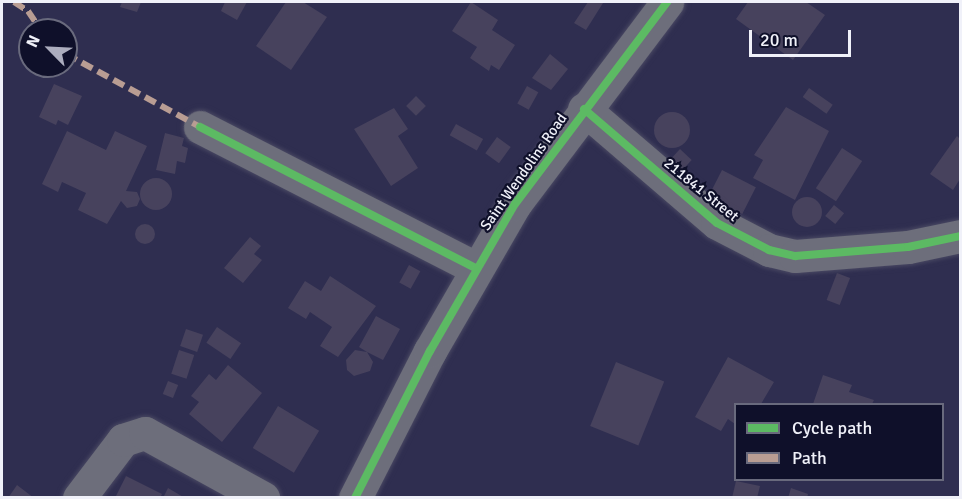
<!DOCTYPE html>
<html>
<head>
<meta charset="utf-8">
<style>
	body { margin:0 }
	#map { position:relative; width:962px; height:499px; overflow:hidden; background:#2f2e50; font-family:Signika,sans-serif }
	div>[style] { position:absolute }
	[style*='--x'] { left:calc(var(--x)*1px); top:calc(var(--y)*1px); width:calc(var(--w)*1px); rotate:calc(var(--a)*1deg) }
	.building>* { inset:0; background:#47425d; transform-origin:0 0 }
	.round { border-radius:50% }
	.roads { filter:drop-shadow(0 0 2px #494862) drop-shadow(0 0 2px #494862) }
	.minor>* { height:33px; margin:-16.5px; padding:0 16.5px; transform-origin:16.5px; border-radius:16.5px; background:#6d6e7b }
	.quiet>* { height:6px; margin-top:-3px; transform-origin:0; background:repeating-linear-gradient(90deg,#b99d93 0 12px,transparent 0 18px) }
	.cycleway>* { height:8px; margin:-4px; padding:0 4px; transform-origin:4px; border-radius:4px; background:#5cba63 }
	span { translate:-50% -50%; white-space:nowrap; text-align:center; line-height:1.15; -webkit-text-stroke:4.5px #0f102a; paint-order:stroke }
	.street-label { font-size:15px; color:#f0f1f9 }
	.frame { position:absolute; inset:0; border:3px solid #f0f1f9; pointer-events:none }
	.legend { position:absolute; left:734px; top:403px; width:210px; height:78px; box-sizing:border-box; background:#0f102a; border:2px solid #696a7d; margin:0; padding:8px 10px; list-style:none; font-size:18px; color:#f0f1f9 }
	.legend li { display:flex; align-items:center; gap:12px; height:30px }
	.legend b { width:30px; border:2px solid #696a7d }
	.north { position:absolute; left:18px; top:18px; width:60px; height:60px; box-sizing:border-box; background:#0f102a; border:2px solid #696a7d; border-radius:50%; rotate:294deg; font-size:16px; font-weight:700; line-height:24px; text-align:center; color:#f0f1f9 }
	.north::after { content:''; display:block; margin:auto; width:21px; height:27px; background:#acadbe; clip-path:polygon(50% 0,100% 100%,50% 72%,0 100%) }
	.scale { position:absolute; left:749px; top:30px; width:102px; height:27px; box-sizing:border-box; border:3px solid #f0f1f9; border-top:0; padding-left:8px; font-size:18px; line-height:21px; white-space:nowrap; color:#f0f1f9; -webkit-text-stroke:4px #0f102a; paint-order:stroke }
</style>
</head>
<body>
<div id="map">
	<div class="building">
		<div style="clip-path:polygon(122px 2px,141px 2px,137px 12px,120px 7px)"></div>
		<div style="clip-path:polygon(225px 2px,247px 2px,237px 20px,221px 11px)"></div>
		<div style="clip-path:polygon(286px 2px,303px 2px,327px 17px,291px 70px,256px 46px)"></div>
		<div style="clip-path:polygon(471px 2px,498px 20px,492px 30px,515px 45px,499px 70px,491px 65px,489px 71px,470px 58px,477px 47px,452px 31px)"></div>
		<div style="clip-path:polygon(588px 2px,603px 3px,586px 30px,574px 23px)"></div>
		<div style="clip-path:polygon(748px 2px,806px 2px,825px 15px,793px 60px,736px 19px)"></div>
		<div style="clip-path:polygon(550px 54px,568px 69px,551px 90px,532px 78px)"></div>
		<div style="clip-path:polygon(54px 84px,82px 96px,68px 125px,58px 120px,56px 125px,39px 117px)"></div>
		<div style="left:527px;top:86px;width:13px;height:20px;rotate:29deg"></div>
		<div style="left:809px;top:88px;width:29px;height:11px;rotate:35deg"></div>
		<div style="left:416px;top:96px;width:14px;height:14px;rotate:45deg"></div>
		<div style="clip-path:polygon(786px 107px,829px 131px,795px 200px,753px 178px,763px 160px,754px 155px)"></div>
		<div style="clip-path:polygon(394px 108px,408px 129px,398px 136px,418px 168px,391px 186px,354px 129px)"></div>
		<div class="round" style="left:654px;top:112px;width:36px;height:36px"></div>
		<div style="left:456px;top:124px;width:31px;height:13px;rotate:29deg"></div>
		<div style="clip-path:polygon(67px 131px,106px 150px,115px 131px,147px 146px,126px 191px,137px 192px,140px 199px,137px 206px,127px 208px,121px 201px,107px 224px,78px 210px,86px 193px,62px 182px,58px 192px,42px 184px)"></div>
		<div style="clip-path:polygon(165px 133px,184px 138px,182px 146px,188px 148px,185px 163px,177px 161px,175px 174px,156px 170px)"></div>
		<div style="clip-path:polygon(957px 136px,960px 139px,960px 179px,953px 190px,930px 174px)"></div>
		<div style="left:497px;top:137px;width:17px;height:20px;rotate:36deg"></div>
		<div style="left:842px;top:148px;width:24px;height:48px;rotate:33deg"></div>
		<div style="left:680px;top:149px;width:16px;height:15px;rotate:43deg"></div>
		<div style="left:722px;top:170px;width:38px;height:30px;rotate:27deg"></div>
		<div class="round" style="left:140px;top:178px;width:32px;height:32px"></div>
		<div class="round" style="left:792px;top:197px;width:30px;height:30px"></div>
		<div style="left:834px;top:205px;width:13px;height:14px;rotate:39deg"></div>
		<div class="round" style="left:135px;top:224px;width:20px;height:20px"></div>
		<div style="clip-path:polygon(250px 237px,261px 246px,254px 254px,262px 260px,243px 283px,224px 268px)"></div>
		<div style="left:409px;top:265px;width:13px;height:20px;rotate:29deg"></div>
		<div style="left:837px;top:273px;width:14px;height:29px;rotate:21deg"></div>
		<div style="clip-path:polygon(330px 276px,376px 306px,338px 357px,320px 346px,332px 327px,310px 312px,306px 319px,288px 308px,305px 281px,321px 291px)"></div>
		<div style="clip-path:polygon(376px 316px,400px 329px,383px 360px,367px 352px,373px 362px,370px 371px,354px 376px,347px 370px,346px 360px,355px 350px,367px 352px,359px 347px)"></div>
		<div style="left:217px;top:327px;width:29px;height:19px;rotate:34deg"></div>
		<div style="left:186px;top:329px;width:18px;height:18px;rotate:19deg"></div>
		<div style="left:179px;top:350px;width:16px;height:25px;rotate:18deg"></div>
		<div style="clip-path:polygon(728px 357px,774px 382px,761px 404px,736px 404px,735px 424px,728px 419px,721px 431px,695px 417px)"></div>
		<div style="left:616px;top:362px;width:52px;height:69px;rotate:22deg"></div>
		<div style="clip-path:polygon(228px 365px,262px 393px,222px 442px,189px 414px,199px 402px,191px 396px,209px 374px,216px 380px)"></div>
		<div style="clip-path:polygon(823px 375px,852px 385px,849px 392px,874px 400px,872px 404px,813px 404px)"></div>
		<div style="left:168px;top:381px;width:11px;height:14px;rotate:22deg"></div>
		<div style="left:278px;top:406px;width:48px;height:49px;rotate:31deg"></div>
		<div style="clip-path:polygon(126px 476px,162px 494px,160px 498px,115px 498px)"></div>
		<div style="clip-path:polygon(736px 481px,760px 486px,757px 498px,732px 498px)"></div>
		<div style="clip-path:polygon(17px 485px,34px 498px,8px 498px)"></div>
		<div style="clip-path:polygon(168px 488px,185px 498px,163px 498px)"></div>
		<div style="clip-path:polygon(791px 488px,808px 494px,807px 498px,788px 498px)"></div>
	</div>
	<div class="roads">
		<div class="minor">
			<div style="--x:584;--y:109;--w:175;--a:40.6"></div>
			<div style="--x:717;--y:223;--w:59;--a:27.4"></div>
			<div style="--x:769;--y:250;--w:27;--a:13"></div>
			<div style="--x:795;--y:256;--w:113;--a:-4.6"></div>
			<div style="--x:908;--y:247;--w:53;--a:-11.9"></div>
			<div style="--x:200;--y:127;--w:309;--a:27.1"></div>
			<div style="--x:79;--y:498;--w:73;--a:-52.8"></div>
			<div style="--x:123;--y:440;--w:23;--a:-18"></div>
			<div style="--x:145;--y:433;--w:135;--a:28.8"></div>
			<div style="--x:355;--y:498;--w:165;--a:-63"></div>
			<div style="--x:430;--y:351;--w:170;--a:-60"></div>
			<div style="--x:515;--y:204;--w:253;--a:-53"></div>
		</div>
	</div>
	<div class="quiet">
		<div style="--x:2;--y:2;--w:1;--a:0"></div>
		<div style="--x:14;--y:2;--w:17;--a:33"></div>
		<div style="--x:28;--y:11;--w:23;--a:56"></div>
		<div style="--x:66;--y:54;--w:153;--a:28.6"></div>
	</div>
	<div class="cycleway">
		<div style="--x:584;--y:109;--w:175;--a:40.6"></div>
		<div style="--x:717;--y:223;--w:59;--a:27.4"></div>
		<div style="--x:769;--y:250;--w:27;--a:13"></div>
		<div style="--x:795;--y:256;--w:113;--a:-4.6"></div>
		<div style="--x:908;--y:247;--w:53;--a:-11.9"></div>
		<div style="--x:200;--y:127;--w:309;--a:27.1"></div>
		<div style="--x:355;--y:498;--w:165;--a:-63"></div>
		<div style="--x:430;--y:351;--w:170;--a:-60"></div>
		<div style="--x:515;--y:204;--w:253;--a:-53"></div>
	</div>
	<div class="street-label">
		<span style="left:524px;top:172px;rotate:-55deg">Saint Wendolins Road</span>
		<span style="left:701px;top:190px;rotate:39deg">211841 Street</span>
	</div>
	<div class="frame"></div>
	<ul class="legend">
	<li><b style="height:8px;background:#5cba63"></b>Cycle path</li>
	<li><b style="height:8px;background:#b99d93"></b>Path</li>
	</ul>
	<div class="north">N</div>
	<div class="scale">20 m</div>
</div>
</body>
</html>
